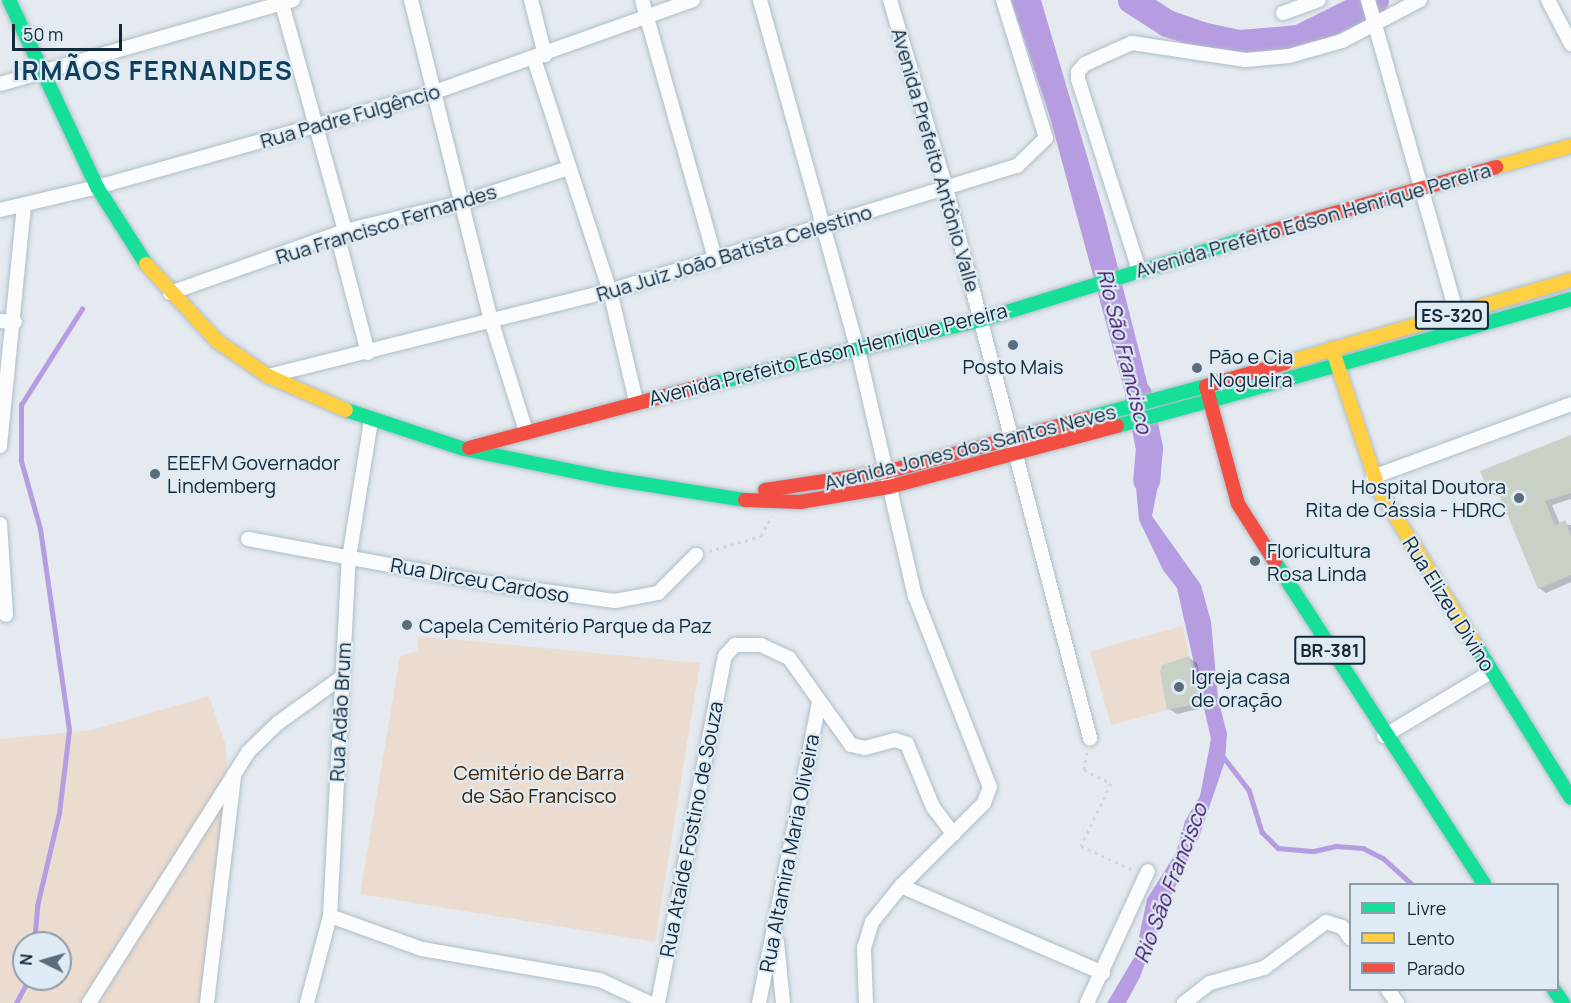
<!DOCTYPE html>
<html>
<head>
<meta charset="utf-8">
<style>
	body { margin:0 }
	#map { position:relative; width:1571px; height:1003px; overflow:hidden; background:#e4eaef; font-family:Manrope,sans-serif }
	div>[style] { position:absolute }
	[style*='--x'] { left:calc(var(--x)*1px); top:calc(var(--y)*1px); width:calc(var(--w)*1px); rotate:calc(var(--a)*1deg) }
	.green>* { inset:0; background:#ecdccf }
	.water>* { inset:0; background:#b69ce0 }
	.shadow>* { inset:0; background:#0003 }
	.stream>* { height:4.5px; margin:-2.25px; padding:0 2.25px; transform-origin:2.25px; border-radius:2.25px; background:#b69ce0 }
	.river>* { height:27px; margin:-13.5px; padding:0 13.5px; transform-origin:13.5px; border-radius:13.5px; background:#b69ce0 }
	.building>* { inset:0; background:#c9d0c5 }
	.path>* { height:3px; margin-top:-1.5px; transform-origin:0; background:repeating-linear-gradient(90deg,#d2d5d7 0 3px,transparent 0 7.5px) }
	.roads { filter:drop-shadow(0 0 2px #afbdc8) drop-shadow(0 0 2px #afbdc8) }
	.street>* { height:14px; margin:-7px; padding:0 7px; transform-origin:7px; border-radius:7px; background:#fbfcfd }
	.fast>* { height:14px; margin:-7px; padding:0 7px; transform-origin:7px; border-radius:7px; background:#16e098 }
	.slow>* { height:14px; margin:-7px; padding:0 7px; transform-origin:7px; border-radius:7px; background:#ffcf43 }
	.jam>* { height:14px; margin:-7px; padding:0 7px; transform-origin:7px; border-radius:7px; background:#f24e42 }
	.dots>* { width:16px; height:16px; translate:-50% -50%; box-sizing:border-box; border:3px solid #dfebf4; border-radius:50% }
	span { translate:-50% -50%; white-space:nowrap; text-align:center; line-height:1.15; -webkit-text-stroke:4.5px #dfebf4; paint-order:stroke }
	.shield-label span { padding:2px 4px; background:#dfebf4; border:2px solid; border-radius:4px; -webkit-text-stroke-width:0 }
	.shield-label { font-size:18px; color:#11293b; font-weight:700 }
	.street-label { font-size:20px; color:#11293b }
	.poi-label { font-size:20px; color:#11293b }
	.left { translate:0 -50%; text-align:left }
	.right { translate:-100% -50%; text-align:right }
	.park-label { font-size:20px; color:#432200 }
	.water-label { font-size:21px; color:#3d0e66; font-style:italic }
	.district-label { font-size:26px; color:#103f5e; font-weight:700; letter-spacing:1.5px }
	.legend { position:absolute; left:1349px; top:883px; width:210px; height:108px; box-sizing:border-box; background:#dfebf4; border:2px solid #8d9daa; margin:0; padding:8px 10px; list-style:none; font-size:18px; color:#11293b }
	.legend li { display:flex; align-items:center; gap:12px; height:30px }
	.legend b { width:30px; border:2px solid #8d9daa }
	.north { position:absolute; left:12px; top:931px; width:60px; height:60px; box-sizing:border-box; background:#dfebf4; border:2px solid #8d9daa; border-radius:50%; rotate:275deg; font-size:16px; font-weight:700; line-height:24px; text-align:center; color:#11293b }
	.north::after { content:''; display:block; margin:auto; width:21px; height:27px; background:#5b6d7a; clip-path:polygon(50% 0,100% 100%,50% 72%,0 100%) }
	.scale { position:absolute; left:12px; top:24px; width:110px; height:27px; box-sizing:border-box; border:3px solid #11293b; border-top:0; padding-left:8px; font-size:18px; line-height:21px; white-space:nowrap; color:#11293b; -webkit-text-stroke:4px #dfebf4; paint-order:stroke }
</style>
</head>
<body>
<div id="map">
	<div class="green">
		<div style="clip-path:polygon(1183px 626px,1189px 656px,1162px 665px,1160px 670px,1167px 710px,1111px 725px,1090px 651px)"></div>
		<div style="clip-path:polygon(418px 636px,700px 663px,655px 942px,360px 894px,400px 656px,418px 651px)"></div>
		<div style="clip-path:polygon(evenodd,209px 696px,226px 746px,228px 780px,202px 1003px,0 1003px,0 739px,92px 730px,209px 696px,24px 943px,60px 943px,60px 979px,24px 979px,24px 943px)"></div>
	</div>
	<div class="water">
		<div style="clip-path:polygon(1011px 0,1041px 0,1105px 217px,1150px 394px,1127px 400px,1049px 114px)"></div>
		<div style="clip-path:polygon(1152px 443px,1160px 475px,1152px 516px,1201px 585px,1211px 622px,1218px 698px,1227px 734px,1225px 761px,1199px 837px,1167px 904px,1140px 977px,1126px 1003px,1107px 1003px,1135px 956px,1147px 899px,1176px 853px,1185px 821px,1200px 796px,1211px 739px,1177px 588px,1163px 570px,1139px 520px,1136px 487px,1144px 471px,1138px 446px)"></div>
	</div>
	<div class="shadow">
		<div style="clip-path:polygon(1571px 437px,1571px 499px,1552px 505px,1560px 524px,1571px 525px,1571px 582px,1546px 593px,1539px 588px,1502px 497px,1491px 494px)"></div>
		<div style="clip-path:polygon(1189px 658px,1197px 663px,1207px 707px,1177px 714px,1169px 709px)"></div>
	</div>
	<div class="stream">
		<div style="--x:1222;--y:755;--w:44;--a:52.4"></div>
		<div style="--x:1249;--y:790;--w:44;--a:72.8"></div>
		<div style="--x:1262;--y:832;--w:23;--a:45"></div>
		<div style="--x:1278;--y:848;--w:36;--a:5"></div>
		<div style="--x:1314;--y:851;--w:23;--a:-13"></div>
		<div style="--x:1336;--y:846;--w:27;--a:4"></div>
		<div style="--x:1363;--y:848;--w:22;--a:27"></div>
		<div style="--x:1383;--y:858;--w:39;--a:42"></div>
		<div style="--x:34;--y:943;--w:37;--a:-85"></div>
		<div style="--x:37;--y:906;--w:96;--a:-76.7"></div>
		<div style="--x:59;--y:813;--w:84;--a:-83.1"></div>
		<div style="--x:69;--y:730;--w:203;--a:-98.2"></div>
		<div style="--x:40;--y:529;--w:71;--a:-105.6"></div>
		<div style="--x:21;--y:461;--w:56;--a:-90"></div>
		<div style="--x:21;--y:405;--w:114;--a:-57.6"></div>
		<div style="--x:16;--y:1003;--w:27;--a:-62"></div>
	</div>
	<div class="river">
		<div style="--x:1131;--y:0;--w:43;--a:32.6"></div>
		<div style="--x:1167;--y:23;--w:36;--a:19"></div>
		<div style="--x:1201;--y:35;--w:39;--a:12"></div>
		<div style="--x:1239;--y:43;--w:59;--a:-4.8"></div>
		<div style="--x:1298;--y:38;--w:86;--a:-26.3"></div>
		<div style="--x:1138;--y:394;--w:55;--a:78.5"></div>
		<div style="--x:1149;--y:448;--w:32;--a:95"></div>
	</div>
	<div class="building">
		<div style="clip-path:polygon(1571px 435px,1571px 493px,1545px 501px,1555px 525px,1565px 520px,1571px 535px,1571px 575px,1538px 589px,1498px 492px,1490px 495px,1480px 471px)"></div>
		<div style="clip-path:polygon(1189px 656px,1200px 703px,1167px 710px,1160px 671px,1162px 665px)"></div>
	</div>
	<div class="path">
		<div style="--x:709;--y:551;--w:54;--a:-16.1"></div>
		<div style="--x:761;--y:536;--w:23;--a:-61"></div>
		<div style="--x:1087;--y:752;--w:18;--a:99"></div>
		<div style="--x:1084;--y:770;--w:30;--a:26"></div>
		<div style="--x:1111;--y:783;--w:70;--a:115.5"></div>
		<div style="--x:1081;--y:846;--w:60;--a:24.8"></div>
	</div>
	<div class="roads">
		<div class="street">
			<div style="--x:281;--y:0;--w:240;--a:74.5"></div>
			<div style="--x:411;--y:0;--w:330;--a:76"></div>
			<div style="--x:491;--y:320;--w:116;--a:72.5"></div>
			<div style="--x:531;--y:0;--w:57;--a:75.7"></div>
			<div style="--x:642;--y:0;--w:271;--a:74.2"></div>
			<div style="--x:760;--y:0;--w:363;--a:74.4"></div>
			<div style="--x:858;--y:350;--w:253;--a:77"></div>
			<div style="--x:915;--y:596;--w:205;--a:68.6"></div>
			<div style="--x:990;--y:787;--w:17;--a:111"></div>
			<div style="--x:984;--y:803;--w:117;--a:135"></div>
			<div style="--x:901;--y:886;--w:46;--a:128.9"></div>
			<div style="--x:872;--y:922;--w:28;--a:107"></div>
			<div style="--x:864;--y:949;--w:54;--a:87.9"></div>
			<div style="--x:890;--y:0;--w:196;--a:73.4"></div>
			<div style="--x:946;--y:188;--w:569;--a:75.33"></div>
			<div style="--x:1368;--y:0;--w:330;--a:74.2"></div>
			<div style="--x:1548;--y:0;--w:50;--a:62.4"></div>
			<div style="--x:1283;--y:13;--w:38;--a:-20"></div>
			<div style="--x:534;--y:59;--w:244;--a:71.9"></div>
			<div style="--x:610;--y:291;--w:113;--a:76.7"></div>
			<div style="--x:0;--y:84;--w:305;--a:-16"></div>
			<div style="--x:0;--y:210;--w:100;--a:-13.3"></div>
			<div style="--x:97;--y:187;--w:348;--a:-15.7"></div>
			<div style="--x:432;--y:93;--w:277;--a:-19.6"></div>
			<div style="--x:337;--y:234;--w:123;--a:75.4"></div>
			<div style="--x:1139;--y:270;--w:201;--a:-107.7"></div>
			<div style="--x:1078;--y:79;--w:7;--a:-90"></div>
			<div style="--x:1078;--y:72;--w:11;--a:-49"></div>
			<div style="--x:1085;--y:64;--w:51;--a:-24.1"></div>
			<div style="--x:1132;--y:43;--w:115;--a:8.5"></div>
			<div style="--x:1246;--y:60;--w:43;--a:-5.3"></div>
			<div style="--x:1289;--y:56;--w:55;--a:-15.8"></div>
			<div style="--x:1342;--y:41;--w:88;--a:-27.7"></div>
			<div style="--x:170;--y:293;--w:186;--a:-19.5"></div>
			<div style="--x:345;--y:231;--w:118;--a:-13.7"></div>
			<div style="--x:460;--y:203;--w:114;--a:-17.8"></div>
			<div style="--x:0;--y:321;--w:15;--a:4"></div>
			<div style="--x:268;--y:376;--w:352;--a:-14"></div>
			<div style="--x:610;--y:291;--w:426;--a:-17.1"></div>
			<div style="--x:1017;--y:166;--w:40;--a:-44"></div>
			<div style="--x:1046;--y:138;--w:145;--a:-107.3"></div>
			<div style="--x:0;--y:446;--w:243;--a:-84.3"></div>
			<div style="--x:1373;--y:477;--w:211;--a:-20.2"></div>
			<div style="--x:0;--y:524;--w:91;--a:86.2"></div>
			<div style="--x:248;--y:539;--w:243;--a:10.4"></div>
			<div style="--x:487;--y:583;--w:129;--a:8"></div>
			<div style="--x:615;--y:601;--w:44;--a:-10.5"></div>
			<div style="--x:658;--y:593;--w:54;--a:-45"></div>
			<div style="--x:1384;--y:736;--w:125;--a:-30.9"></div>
			<div style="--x:901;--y:886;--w:220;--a:23.3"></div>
			<div style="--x:330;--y:916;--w:98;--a:19.7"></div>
			<div style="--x:422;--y:949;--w:181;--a:9.9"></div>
			<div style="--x:600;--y:980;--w:54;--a:25.1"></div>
			<div style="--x:777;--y:942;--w:61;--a:84.4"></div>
			<div style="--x:1388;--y:990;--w:16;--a:55"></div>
			<div style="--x:89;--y:1003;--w:297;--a:-57.6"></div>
			<div style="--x:248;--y:752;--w:42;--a:-44"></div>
			<div style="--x:278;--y:723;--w:79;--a:-35.7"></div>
			<div style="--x:207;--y:1003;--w:229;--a:-83.2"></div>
			<div style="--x:307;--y:1003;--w:90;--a:-75.2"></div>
			<div style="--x:330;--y:916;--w:359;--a:-87"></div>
			<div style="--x:349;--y:558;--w:139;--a:-80.9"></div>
			<div style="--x:658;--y:1003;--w:353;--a:-79.1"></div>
			<div style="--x:725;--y:656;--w:15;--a:-48"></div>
			<div style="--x:735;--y:645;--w:26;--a:0"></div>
			<div style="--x:761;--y:645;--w:31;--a:25"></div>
			<div style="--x:789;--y:658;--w:107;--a:54.5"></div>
			<div style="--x:851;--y:745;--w:14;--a:12"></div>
			<div style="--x:865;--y:748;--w:31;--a:-15"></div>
			<div style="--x:895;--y:740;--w:13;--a:18"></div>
			<div style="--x:907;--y:744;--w:68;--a:67.6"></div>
			<div style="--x:933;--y:807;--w:34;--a:53"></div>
			<div style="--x:759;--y:1003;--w:306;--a:-78.7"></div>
			<div style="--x:1087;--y:1003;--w:145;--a:-65.2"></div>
			<div style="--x:1184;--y:1003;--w:33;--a:-38"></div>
			<div style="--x:1210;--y:983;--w:56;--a:-15.5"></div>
			<div style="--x:1264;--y:968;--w:77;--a:-36.6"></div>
			<div style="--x:1326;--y:922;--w:17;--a:17"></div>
			<div style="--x:1342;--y:927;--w:14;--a:54"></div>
		</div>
		<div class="fast">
			<div style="--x:9;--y:0;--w:207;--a:64.8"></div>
			<div style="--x:97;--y:187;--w:91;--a:57.5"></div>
			<div style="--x:710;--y:384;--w:278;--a:-13.3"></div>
			<div style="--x:981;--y:320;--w:286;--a:-17.1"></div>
			<div style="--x:1209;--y:401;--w:376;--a:-15.7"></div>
			<div style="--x:346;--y:410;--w:124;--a:18.3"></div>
			<div style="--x:464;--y:449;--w:151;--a:11.5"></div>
			<div style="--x:612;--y:479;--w:135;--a:9"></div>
			<div style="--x:1087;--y:418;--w:123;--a:-15.1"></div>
			<div style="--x:1117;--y:426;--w:95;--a:-15.2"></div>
			<div style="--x:1275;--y:562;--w:384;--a:57"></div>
			<div style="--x:1475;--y:644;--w:181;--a:58.1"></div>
			<div style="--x:1554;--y:990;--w:16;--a:55"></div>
		</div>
		<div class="slow">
			<div style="--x:1496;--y:167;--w:78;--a:-15.6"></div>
			<div style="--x:146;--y:264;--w:105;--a:47.3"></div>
			<div style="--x:217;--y:341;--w:62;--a:34.5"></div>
			<div style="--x:268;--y:376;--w:85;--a:23.6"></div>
			<div style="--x:1332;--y:348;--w:150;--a:71.7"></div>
			<div style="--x:1379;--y:490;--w:181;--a:58.1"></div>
			<div style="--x:1285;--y:363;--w:298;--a:-16.2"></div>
		</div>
		<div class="jam">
			<div style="--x:1254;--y:236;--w:252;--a:-15.9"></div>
			<div style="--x:469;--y:448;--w:249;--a:-14.9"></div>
			<div style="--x:765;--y:490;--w:122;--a:-8.5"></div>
			<div style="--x:886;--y:472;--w:208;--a:-15"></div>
			<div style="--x:745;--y:500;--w:55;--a:2.1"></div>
			<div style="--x:800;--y:502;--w:90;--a:-9.6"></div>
			<div style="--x:889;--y:487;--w:236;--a:-15"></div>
			<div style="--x:1275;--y:562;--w:69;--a:-122.5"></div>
			<div style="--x:1238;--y:504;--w:122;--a:-105.2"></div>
			<div style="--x:1206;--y:386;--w:82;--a:-16.2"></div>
		</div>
	</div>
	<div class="dots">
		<div style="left:1013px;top:345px;background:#5b6d7a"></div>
		<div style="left:1197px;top:368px;background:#5b6d7a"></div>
		<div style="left:155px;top:474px;background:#5b6d7a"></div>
		<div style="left:1519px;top:498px;background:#5b6d7a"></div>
		<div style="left:1255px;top:561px;background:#5b6d7a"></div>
		<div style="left:407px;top:625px;background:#5b6d7a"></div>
		<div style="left:1179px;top:687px;background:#5b6d7a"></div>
	</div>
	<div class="shield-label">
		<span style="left:1452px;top:315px">ES-320</span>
		<span style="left:1330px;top:650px">BR-381</span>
	</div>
	<div class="street-label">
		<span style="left:350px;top:116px;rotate:-16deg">Rua Padre Fulgêncio</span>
		<span style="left:936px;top:160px;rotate:74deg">Avenida Prefeito Antônio Valle</span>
		<span style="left:1313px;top:220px;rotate:-16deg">Avenida Prefeito Edson Henrique Pereira</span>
		<span style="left:386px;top:224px;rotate:-17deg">Rua Francisco Fernandes</span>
		<span style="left:734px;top:253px;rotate:-17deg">Rua Juiz João Batista Celestino</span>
		<span style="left:828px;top:354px;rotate:-14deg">Avenida Prefeito Edson Henrique Pereira</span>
		<span style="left:970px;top:447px;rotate:-14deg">Avenida Jones dos Santos Neves</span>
		<span style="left:480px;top:580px;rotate:10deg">Rua Dirceu Cardoso</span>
		<span style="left:1449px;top:604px;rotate:58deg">Rua Elizeu Divino</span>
		<span style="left:340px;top:712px;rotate:-87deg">Rua Adão Brum</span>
		<span style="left:691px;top:829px;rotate:-79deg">Rua Ataíde Fostino de Souza</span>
		<span style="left:789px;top:853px;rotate:-79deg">Rua Altamira Maria Oliveira</span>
	</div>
	<div class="poi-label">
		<span class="left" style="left:1209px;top:368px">Pão e Cia<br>Nogueira</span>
		<span style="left:1013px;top:366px">Posto Mais</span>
		<span class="left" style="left:167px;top:474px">EEEFM Governador<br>Lindemberg</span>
		<span class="right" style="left:1506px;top:498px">Hospital Doutora<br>Rita de Cássia - HDRC</span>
		<span class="left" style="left:1267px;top:562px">Floricultura<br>Rosa Linda</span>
		<span class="left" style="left:419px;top:625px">Capela Cemitério Parque da Paz</span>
		<span class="left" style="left:1191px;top:688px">Igreja casa<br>de oração</span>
	</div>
	<div class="park-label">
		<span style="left:539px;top:784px">Cemitério de Barra<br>de São Francisco</span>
	</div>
	<div class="water-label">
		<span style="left:1125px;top:351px;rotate:76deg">Rio São Francisco</span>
		<span style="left:1170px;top:883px;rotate:-69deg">Rio São Francisco</span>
	</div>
	<div class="district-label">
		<span style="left:153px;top:71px">IRMÃOS FERNANDES</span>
	</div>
	<ul class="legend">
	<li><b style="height:8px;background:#16e098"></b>Livre</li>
	<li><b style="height:8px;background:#ffcf43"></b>Lento</li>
	<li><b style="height:8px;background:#f24e42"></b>Parado</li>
	</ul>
	<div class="north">N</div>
	<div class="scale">50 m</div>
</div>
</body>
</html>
